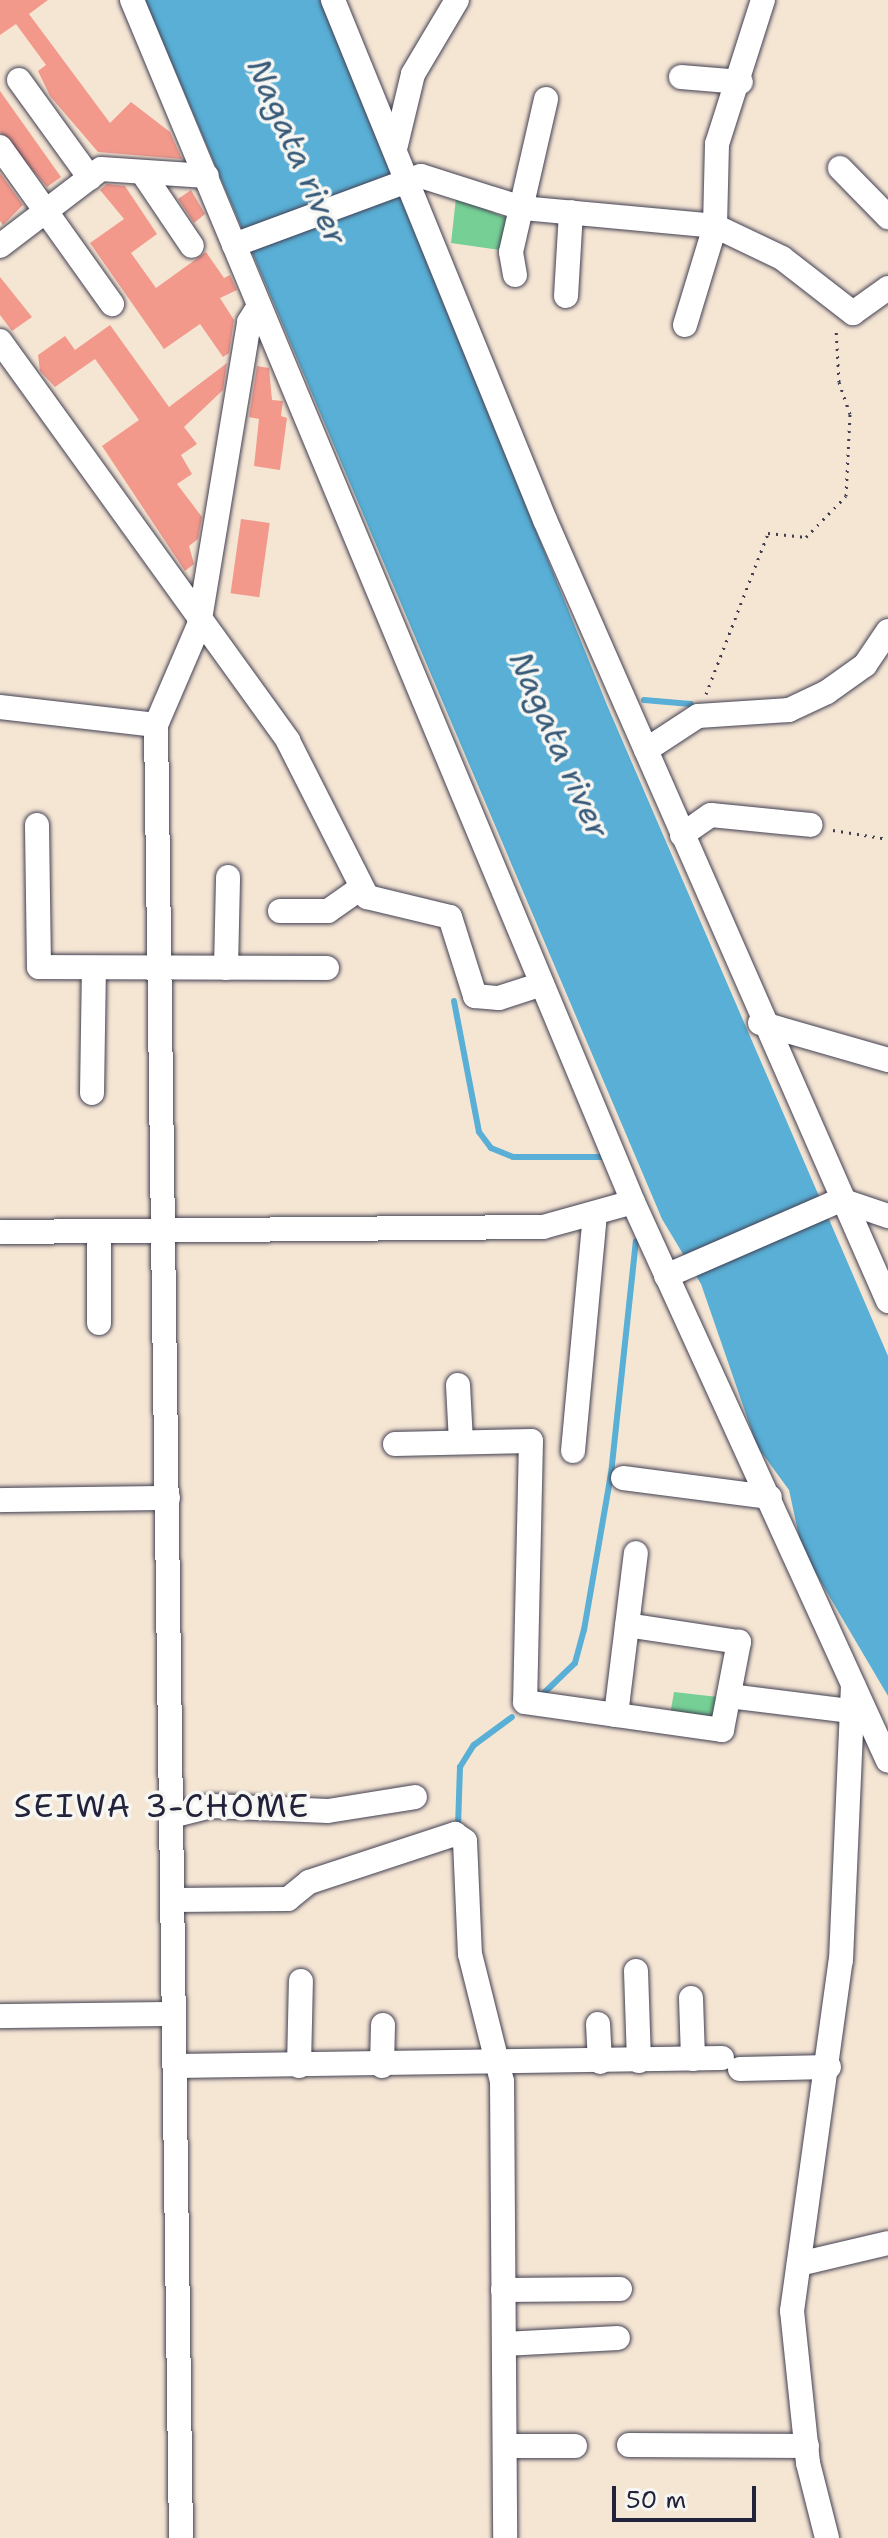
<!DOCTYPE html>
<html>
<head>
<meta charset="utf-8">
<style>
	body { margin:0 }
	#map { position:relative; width:888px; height:2538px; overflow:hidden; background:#f5e6d4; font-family:"Shantell Sans",sans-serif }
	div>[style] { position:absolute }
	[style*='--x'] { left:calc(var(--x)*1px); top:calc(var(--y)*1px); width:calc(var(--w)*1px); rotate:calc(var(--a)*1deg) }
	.green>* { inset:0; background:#76d096 }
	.water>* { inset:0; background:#59afd5 }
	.stream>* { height:6px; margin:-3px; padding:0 3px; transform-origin:3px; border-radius:3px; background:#59afd5 }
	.building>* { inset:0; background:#f2998c; transform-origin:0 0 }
	.path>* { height:3px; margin-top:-1.5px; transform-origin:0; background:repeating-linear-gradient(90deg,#423f52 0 2px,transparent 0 8px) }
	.roads { filter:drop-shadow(0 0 2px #423f52) drop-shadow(0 0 2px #423f52) }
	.minor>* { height:24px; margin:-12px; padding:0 12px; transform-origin:12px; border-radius:12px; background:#fff }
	span { translate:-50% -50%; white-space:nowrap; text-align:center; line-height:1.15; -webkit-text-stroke:7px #f6f6f2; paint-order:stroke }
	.water-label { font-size:32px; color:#385a79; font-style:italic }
	.neighbourhood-label { font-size:32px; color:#22223b; letter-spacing:2px }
	.scale { position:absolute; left:612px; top:2486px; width:144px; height:36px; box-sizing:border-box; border:4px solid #22223b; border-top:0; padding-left:10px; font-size:24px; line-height:28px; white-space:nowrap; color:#22223b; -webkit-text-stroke:6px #f6f6f2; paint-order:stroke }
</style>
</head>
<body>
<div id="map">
	<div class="green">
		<div style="clip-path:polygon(456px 198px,517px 222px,507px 251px,451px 243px)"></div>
		<div style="clip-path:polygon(674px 1692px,718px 1697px,715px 1713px,708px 1720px,670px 1715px)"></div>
	</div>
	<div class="water">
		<div style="clip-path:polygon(145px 0,320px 0,607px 705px,888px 1356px,888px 1696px,802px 1550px,789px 1490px,757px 1446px,701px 1284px,662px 1219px)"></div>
	</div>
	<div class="stream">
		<div style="--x:644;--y:700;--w:47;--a:4.9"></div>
		<div style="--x:454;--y:1001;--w:133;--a:79.2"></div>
		<div style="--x:479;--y:1132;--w:20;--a:53"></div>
		<div style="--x:491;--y:1148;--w:24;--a:22"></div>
		<div style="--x:513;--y:1157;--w:90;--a:0"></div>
		<div style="--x:544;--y:1693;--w:43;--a:-44.1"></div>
		<div style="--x:575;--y:1663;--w:34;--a:-75"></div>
		<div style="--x:584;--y:1630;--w:158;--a:-80.2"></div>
		<div style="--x:611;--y:1474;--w:234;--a:-83.9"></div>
		<div style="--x:458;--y:1827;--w:60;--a:-88.1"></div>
		<div style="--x:460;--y:1767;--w:26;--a:-58"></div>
		<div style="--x:474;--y:1745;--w:47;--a:-36.4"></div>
	</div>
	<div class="building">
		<div style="clip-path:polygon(0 0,48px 0,29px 14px,110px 123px,131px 102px,170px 132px,182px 159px,98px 152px,50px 96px,38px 71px,46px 65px,16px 24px,0 35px)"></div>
		<div style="clip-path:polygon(0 91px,61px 177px,47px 187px,0 132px)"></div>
		<div style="clip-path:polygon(0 173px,23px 205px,3px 225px,0 221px)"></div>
		<div style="clip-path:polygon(107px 184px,125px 186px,157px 234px,131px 253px,156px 288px,206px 252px,224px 278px,230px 275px,237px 290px,220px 298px,234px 320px,229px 353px,223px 357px,200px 324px,164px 349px,90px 243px,124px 219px,100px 190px)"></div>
		<div style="clip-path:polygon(191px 190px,205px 214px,194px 223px,178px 199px)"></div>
		<div style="clip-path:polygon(0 277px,32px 317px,12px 331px,0 315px)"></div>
		<div style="clip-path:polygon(110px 325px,169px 407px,227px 363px,223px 390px,184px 427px,197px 444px,181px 455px,192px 474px,177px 484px,202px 517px,198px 539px,189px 546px,194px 564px,185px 571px,102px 446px,139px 420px,95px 359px,55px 387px,40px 371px,38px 355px,65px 336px,75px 350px)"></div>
		<div style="clip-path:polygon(257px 366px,269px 368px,272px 400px,283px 401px,281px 416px,287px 418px,280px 470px,254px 466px,259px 419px,249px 417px)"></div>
		<div style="left:241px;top:519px;width:29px;height:75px;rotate:8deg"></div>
	</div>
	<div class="path">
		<div style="--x:706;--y:694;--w:173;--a:-68.9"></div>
		<div style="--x:768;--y:533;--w:38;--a:6"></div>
		<div style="--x:806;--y:537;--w:57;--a:-45.7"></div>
		<div style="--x:846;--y:496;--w:82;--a:-87.2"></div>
		<div style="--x:850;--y:414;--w:34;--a:-109"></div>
		<div style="--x:839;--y:382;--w:53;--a:-93.2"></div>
		<div style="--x:833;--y:830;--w:56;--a:9.3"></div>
	</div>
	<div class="roads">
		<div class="minor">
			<div style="--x:132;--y:0;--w:1302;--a:67.37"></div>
			<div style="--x:633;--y:1202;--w:614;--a:65.48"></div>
			<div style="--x:333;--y:0;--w:562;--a:67.82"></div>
			<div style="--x:545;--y:520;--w:853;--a:66.29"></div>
			<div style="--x:681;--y:77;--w:60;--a:4.8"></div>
			<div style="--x:19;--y:80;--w:121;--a:54.1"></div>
			<div style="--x:0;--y:147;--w:193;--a:54.5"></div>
			<div style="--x:395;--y:149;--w:77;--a:-76.5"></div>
			<div style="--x:413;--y:74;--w:86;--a:-59.3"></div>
			<div style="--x:840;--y:168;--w:69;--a:45.6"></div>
			<div style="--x:142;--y:172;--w:89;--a:56"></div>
			<div style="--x:234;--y:245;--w:199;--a:-20.3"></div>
			<div style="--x:421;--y:176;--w:106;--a:17.6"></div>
			<div style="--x:522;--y:208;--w:194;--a:5.3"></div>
			<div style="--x:715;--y:226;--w:82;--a:-88.6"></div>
			<div style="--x:717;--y:144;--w:151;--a:-72.3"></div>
			<div style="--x:0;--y:246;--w:127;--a:-37.3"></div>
			<div style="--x:101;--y:169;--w:106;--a:3.8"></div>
			<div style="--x:515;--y:275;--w:23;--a:-100"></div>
			<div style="--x:511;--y:252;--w:157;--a:-77.1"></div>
			<div style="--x:566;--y:296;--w:84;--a:-86.6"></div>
			<div style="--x:685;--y:325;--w:103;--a:-73.1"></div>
			<div style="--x:715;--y:226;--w:74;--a:25.5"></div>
			<div style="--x:782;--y:258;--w:90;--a:37.8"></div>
			<div style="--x:853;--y:313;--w:43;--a:-35.5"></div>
			<div style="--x:0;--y:341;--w:493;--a:54.2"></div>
			<div style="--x:288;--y:741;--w:175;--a:63.1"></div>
			<div style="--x:367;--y:897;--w:85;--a:13.5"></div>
			<div style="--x:450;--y:917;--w:83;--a:72.4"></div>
			<div style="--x:475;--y:996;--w:24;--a:5"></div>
			<div style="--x:499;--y:998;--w:45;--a:-18"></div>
			<div style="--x:0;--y:707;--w:157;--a:6.6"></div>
			<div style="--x:646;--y:750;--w:62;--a:-33.2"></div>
			<div style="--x:698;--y:716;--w:91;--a:-3.8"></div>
			<div style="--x:789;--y:710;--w:42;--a:-25.3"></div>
			<div style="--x:827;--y:692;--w:47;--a:-35.4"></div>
			<div style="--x:865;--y:665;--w:41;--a:-55.9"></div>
			<div style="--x:37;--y:825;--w:142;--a:89.2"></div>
			<div style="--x:39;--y:967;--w:288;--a:0.2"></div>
			<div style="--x:682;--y:835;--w:35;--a:-35"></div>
			<div style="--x:711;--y:815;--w:100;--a:5.7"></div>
			<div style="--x:280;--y:911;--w:48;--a:0"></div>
			<div style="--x:328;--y:911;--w:39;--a:-35"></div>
			<div style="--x:226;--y:968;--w:91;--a:-88.7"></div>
			<div style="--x:760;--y:1023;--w:133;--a:16.1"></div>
			<div style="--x:92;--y:1093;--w:125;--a:-89.1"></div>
			<div style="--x:99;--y:1231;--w:92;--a:90"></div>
			<div style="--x:0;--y:1232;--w:543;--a:-0.53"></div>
			<div style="--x:543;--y:1227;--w:93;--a:-15.5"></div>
			<div style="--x:666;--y:1276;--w:191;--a:-23.5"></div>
			<div style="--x:841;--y:1200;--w:50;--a:18.8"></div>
			<div style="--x:458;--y:1385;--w:57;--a:87"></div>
			<div style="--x:395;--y:1444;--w:136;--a:-1.3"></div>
			<div style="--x:531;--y:1441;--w:261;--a:91.3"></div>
			<div style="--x:525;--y:1702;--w:199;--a:8.1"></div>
			<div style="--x:722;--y:1730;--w:90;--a:-79.1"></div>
			<div style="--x:739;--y:1642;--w:113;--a:-171.4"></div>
			<div style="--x:573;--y:1451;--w:238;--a:-84.7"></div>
			<div style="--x:623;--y:1478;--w:148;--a:7.4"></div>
			<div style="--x:0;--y:1500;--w:168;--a:-0.7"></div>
			<div style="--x:729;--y:1696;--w:121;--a:7.1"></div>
			<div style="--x:616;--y:1715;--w:163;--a:-83"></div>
			<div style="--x:172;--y:1816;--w:40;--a:-14.4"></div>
			<div style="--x:211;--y:1806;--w:117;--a:2.4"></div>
			<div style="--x:328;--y:1811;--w:88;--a:-9.1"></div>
			<div style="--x:173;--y:1900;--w:115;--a:-0.5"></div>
			<div style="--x:288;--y:1899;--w:27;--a:-39"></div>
			<div style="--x:309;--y:1882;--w:154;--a:-18.2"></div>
			<div style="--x:455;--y:1834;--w:12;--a:35"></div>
			<div style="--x:465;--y:1841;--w:113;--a:87.5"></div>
			<div style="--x:470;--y:1954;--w:131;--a:75.9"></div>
			<div style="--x:502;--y:2081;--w:457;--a:89.6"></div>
			<div style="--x:636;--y:1971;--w:90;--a:88.1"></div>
			<div style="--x:691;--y:1998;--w:61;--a:88.1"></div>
			<div style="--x:0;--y:2016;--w:174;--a:-0.7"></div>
			<div style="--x:598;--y:2024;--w:38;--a:87"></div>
			<div style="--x:175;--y:2066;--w:547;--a:-0.84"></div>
			<div style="--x:299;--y:2066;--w:85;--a:-88.7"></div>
			<div style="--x:382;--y:2066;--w:41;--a:-88.6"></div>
			<div style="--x:740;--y:2069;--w:89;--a:-1.3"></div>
			<div style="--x:799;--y:2264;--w:91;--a:-13.3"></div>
			<div style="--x:503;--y:2290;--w:117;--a:-0.5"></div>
			<div style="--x:504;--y:2344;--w:114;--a:-3"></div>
			<div style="--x:629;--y:2445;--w:178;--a:0.3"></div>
			<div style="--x:505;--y:2446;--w:70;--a:0"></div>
			<div style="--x:181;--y:2538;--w:1813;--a:-90.79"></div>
			<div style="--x:156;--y:725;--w:109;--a:-66.7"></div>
			<div style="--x:199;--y:625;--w:307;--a:-80.6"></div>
			<div style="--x:249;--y:322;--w:19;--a:-58"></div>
			<div style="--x:827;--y:2538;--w:77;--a:-104.2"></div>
			<div style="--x:808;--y:2463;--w:153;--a:-96"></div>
			<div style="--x:792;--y:2311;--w:354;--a:-82.1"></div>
			<div style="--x:841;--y:1960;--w:275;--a:-87.5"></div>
		</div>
	</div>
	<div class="water-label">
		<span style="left:297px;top:152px;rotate:66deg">Nagata river</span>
		<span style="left:559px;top:745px;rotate:66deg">Nagata river</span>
	</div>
	<div class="neighbourhood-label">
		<span style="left:162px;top:1806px">SEIWA 3-CHOME</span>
	</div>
	<div class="scale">50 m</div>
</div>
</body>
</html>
